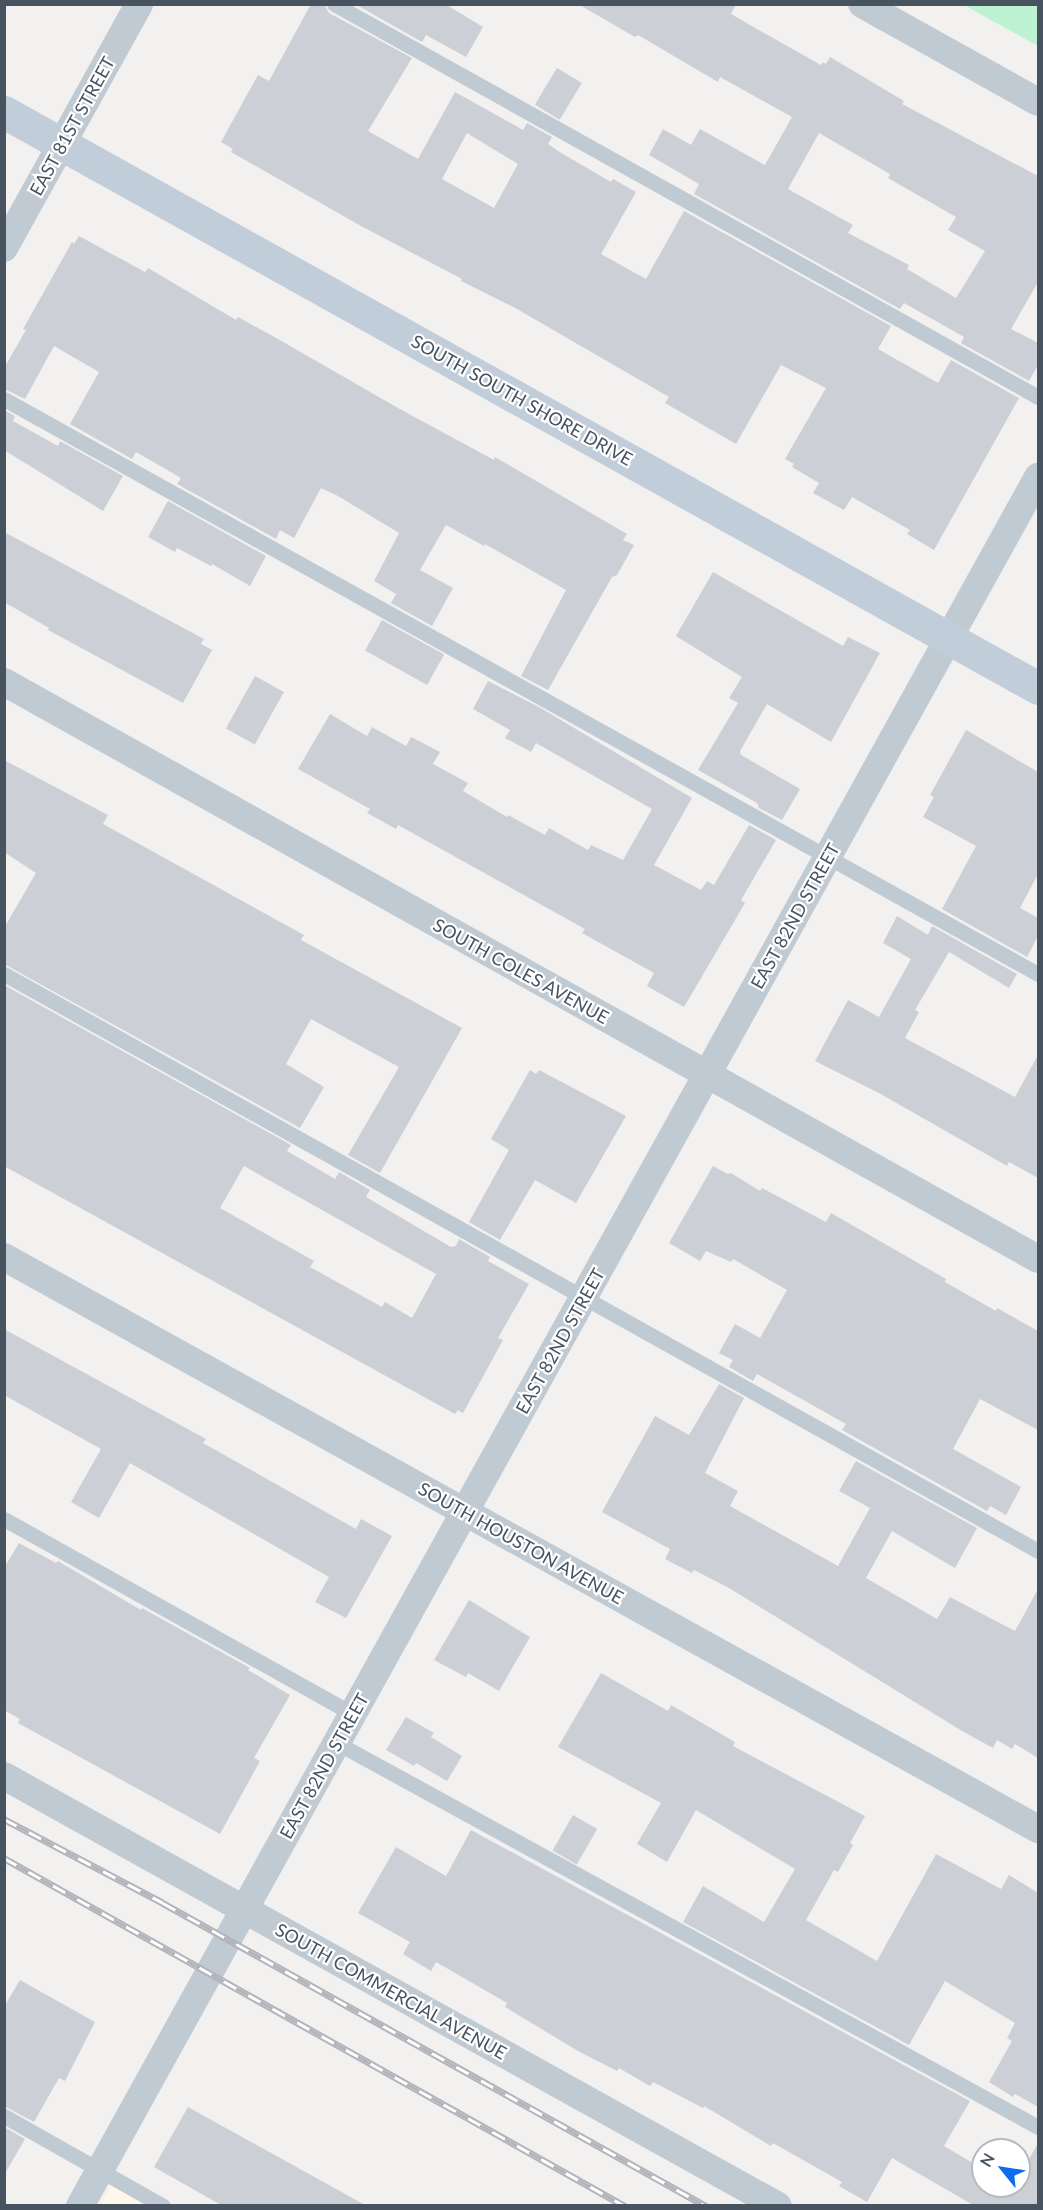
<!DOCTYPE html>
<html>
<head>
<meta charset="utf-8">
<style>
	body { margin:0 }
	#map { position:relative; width:1043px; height:2210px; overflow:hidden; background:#f3f0f0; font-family:Lato,sans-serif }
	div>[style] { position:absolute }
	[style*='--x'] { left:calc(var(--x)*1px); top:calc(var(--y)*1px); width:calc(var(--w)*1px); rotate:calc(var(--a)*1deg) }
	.commercial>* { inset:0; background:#fdf8ea }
	.green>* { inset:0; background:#bdf2d3 }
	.building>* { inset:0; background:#cccfd5; transform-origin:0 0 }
	.lane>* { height:15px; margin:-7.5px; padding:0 7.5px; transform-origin:7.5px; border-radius:7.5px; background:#c0cad3 }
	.street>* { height:28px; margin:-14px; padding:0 14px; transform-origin:14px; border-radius:14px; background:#c0cad3 }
	.secondary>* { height:33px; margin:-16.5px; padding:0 16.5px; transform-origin:16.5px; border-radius:16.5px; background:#c2cdda }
	.rail>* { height:7px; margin-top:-3.5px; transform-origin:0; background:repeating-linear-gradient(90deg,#fff 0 14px,#b2b5bb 0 28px); box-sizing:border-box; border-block:2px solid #b2b5bb }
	span { translate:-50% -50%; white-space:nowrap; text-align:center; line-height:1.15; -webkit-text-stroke:4.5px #fff; paint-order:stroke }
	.street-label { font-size:18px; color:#47535f }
	.frame { position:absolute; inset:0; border:6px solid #47535f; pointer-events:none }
	.north { position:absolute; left:971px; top:2138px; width:60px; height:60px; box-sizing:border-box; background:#fff; border:2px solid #b5babf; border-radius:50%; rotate:300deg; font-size:16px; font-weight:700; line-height:24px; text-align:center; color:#47535f }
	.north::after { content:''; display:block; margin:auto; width:21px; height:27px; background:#0f6bee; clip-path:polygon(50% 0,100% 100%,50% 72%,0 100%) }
</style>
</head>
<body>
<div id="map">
	<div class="commercial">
		<div style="clip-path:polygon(115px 2178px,163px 2206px,100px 2206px)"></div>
	</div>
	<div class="green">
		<div style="clip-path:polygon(964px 5px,1038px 5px,1038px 46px)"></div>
	</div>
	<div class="building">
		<div style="clip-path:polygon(evenodd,311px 4px,324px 4px,329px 13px,412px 58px,368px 131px,418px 159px,455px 92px,523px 130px,527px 123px,552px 137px,548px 144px,558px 151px,611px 182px,613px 179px,636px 192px,601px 254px,646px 279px,684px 211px,891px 326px,878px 349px,938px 383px,951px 360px,1019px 398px,934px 550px,907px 534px,910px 530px,852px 497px,844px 510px,813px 493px,819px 483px,792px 467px,794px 464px,785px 459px,826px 388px,781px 365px,736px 444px,665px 403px,669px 397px,517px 309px,461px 281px,462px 279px,361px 226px,231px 152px,233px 149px,221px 142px,258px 75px,269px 81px,311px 4px,467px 133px,518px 164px,494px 208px,442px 179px,467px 133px)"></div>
		<div style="clip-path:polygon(355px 4px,445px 4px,483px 27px,466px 57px,426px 35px,422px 42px)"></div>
		<div style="clip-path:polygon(evenodd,578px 4px,736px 4px,731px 14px,750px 25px,821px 65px,823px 62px,826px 64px,830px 57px,904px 101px,902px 104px,1038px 176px,1038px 282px,1011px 329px,1038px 343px,1038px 365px,1029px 381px,961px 343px,964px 337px,904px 303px,900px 309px,694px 194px,699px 184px,649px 155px,663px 129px,691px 145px,700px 129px,765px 165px,792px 117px,720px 77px,718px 82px,638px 35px,635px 37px,578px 4px,819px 133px,890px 174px,888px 178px,956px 217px,948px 230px,985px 251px,956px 298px,907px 269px,909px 265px,848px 233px,853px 225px,788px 189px,819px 133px)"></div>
		<div style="left:557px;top:68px;width:29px;height:43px;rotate:31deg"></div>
		<div style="clip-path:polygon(79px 236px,145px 272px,148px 268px,236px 320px,238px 317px,278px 339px,398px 408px,494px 460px,495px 457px,627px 534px,623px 540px,634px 545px,617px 575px,612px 577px,548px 690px,521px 676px,566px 590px,485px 544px,484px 546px,446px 525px,420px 570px,453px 588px,432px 626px,391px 603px,396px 594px,374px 581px,399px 533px,338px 496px,321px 488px,294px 538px,280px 530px,276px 539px,177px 484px,181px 478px,136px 452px,132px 459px,70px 424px,99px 372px,54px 346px,25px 399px,4px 389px,4px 368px,26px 330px,23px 329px,72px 242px,74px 244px)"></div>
		<div style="clip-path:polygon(4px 410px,15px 416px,13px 421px,58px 446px,60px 441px,123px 476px,103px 511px,4px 450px)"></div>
		<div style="clip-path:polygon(168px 501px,266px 556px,250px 586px,212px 564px,211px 566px,177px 548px,175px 552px,148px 537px)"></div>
		<div style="clip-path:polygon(4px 532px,204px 639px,201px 644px,212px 650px,183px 703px,48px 630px,49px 628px,4px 602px)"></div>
		<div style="clip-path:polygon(713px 572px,843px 646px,848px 637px,880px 653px,831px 742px,767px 704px,740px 751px,741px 755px,800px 789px,782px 820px,759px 808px,757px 803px,698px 770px,738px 703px,729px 698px,742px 677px,676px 636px)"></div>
		<div style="left:382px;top:620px;width:71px;height:35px;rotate:29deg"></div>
		<div style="left:255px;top:676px;width:33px;height:60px;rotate:29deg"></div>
		<div style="clip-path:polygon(488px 681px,539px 707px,692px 798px,654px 865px,701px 890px,707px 881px,714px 885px,749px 825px,776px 840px,741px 900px,745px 903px,684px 1007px,647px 986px,654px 973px,582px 933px,585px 929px,398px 825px,396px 829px,367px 813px,370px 809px,298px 769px,330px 714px,367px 736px,372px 727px,406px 746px,411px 737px,440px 752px,433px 764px,468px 783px,463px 791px,507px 817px,508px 815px,545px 835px,549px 828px,588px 850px,591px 845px,623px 860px,652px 809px,536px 743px,531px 752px,505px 738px,510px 730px,473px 709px)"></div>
		<div style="clip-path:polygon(966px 730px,1038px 772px,1038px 874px,1020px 908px,1038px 918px,1038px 936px,1027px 957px,942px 909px,976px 846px,923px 817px,934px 797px,930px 795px)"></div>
		<div style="clip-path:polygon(4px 760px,108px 815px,103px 824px,304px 935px,301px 940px,462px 1028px,380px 1173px,348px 1155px,399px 1067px,311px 1019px,286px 1064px,324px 1087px,300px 1128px,4px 964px,4px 928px,36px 873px,4px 852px)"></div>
		<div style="clip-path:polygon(897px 916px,928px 935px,932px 926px,1017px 974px,1009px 988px,949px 952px,915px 1010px,919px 1012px,905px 1038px,1015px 1097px,1038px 1055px,1038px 1178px,1009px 1162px,1007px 1166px,879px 1093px,815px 1061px,848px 1000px,879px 1017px,911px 959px,883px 943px)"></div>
		<div style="clip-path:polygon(evenodd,4px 985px,291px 1145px,287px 1151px,335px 1179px,339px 1172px,370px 1190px,366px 1197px,451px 1247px,456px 1246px,459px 1239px,490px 1257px,488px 1261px,529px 1284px,498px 1338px,503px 1340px,463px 1413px,458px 1410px,455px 1414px,4px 1166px,4px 985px,244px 1166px,436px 1274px,412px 1318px,385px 1302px,382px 1307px,310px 1267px,314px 1261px,220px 1208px,244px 1166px)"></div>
		<div style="clip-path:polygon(530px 1070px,536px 1074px,539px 1070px,626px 1116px,576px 1203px,535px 1180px,500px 1240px,469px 1222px,509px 1150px,491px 1139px)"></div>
		<div style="clip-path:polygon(713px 1166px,728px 1174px,731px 1173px,760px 1191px,762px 1188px,826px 1222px,831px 1213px,946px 1279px,945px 1282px,996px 1311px,997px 1308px,1038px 1331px,1038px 1430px,980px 1399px,953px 1449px,1021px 1487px,1006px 1515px,990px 1506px,987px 1511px,842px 1430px,846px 1424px,757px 1374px,753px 1381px,729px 1367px,733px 1360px,719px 1353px,735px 1324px,760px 1338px,787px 1290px,733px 1259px,731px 1262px,706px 1251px,700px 1261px,669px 1243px)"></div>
		<div style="clip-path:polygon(4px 1329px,206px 1439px,203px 1443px,356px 1529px,361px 1519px,392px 1536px,346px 1618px,315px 1602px,329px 1577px,130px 1463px,99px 1518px,71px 1502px,101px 1449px,4px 1395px)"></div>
		<div style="clip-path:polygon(719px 1384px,744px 1398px,705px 1473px,738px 1491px,730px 1506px,838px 1566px,870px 1508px,839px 1491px,856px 1461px,977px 1528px,955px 1568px,892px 1531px,866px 1578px,937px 1619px,950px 1597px,1015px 1631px,1038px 1589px,1038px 1758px,1015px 1744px,1012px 1749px,997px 1740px,993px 1748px,962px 1731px,729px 1588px,694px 1570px,692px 1573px,665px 1559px,670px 1549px,602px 1512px,655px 1416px,689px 1435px)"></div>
		<div style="clip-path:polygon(19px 1543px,56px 1563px,58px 1561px,141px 1610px,142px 1608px,250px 1668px,248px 1670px,290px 1695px,254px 1758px,260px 1761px,220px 1834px,18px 1723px,20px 1719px,4px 1710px,4px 1568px)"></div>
		<div style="clip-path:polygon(469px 1600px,530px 1637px,499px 1691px,468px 1673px,466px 1677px,434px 1660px)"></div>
		<div style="clip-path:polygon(601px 1673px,668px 1711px,671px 1705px,735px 1742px,733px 1746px,865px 1816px,850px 1843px,853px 1845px,838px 1872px,834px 1870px,806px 1920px,877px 1961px,936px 1854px,1001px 1889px,1009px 1875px,1038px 1893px,1038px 2107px,1015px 2094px,1013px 2097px,989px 2082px,1012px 2041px,1007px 2038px,1015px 2023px,945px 1981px,909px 2045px,683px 1922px,703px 1886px,764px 1922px,795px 1869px,696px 1810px,667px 1862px,637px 1844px,661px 1803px,558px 1747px)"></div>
		<div style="clip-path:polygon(406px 1717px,434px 1733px,431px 1737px,462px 1756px,447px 1781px,416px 1763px,414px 1766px,386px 1750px)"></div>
		<div style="left:573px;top:1815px;width:28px;height:41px;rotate:30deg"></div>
		<div style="clip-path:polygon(471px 1830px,970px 2101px,944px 2146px,983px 2169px,983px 2186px,1019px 2186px,1019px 2177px,1038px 2143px,1038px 2205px,973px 2205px,892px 2158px,867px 2202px,839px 2186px,842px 2182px,773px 2143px,771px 2146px,704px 2106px,703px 2108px,653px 2082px,650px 2086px,619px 2068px,617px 2071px,578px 2051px,505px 2007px,507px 2003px,436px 1962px,431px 1971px,403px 1954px,410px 1942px,358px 1913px,396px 1847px,446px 1876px)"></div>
		<div style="clip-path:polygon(20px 1980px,95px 2022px,65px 2081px,59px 2078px,34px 2122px,4px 2106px,4px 2007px)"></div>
		<div style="clip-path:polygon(188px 2107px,365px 2205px,221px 2205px,154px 2167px)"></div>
		<div style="clip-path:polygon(4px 2127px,25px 2139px,4px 2175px)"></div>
	</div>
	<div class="lane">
		<div style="--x:334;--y:4;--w:806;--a:29.17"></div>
		<div style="--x:4;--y:399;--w:1183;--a:29.08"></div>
		<div style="--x:4;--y:974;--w:1184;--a:29.16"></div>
		<div style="--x:4;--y:1519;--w:400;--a:29.2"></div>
		<div style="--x:337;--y:1743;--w:799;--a:28.71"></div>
		<div style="--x:4;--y:2116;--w:183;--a:29.5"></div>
	</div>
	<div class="street">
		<div style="--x:862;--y:4;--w:201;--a:29.1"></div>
		<div style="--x:4;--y:248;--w:279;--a:-61"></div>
		<div style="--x:4;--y:682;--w:1184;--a:29.16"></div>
		<div style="--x:4;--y:1257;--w:1182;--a:28.95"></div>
		<div style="--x:4;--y:1776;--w:885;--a:29.05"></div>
		<div style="--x:80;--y:2206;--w:1977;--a:-61.01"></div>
	</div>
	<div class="secondary">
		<div style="--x:4;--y:112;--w:1184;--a:29.12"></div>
	</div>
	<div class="rail">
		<div style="--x:4;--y:1819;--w:180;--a:27.8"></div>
		<div style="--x:163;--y:1903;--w:622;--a:29.16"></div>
		<div style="--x:4;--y:1858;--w:712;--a:29.27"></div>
	</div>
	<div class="street-label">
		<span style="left:72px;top:126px;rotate:-61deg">EAST 81ST STREET</span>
		<span style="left:522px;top:400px;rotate:29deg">SOUTH SOUTH SHORE DRIVE</span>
		<span style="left:795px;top:916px;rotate:-61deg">EAST 82ND STREET</span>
		<span style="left:521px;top:971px;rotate:29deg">SOUTH COLES AVENUE</span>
		<span style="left:560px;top:1341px;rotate:-61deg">EAST 82ND STREET</span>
		<span style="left:521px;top:1543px;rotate:29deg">SOUTH HOUSTON AVENUE</span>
		<span style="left:324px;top:1766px;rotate:-61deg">EAST 82ND STREET</span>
		<span style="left:391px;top:1991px;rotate:29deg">SOUTH COMMERCIAL AVENUE</span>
	</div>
	<div class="frame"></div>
	<div class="north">N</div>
</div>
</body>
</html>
